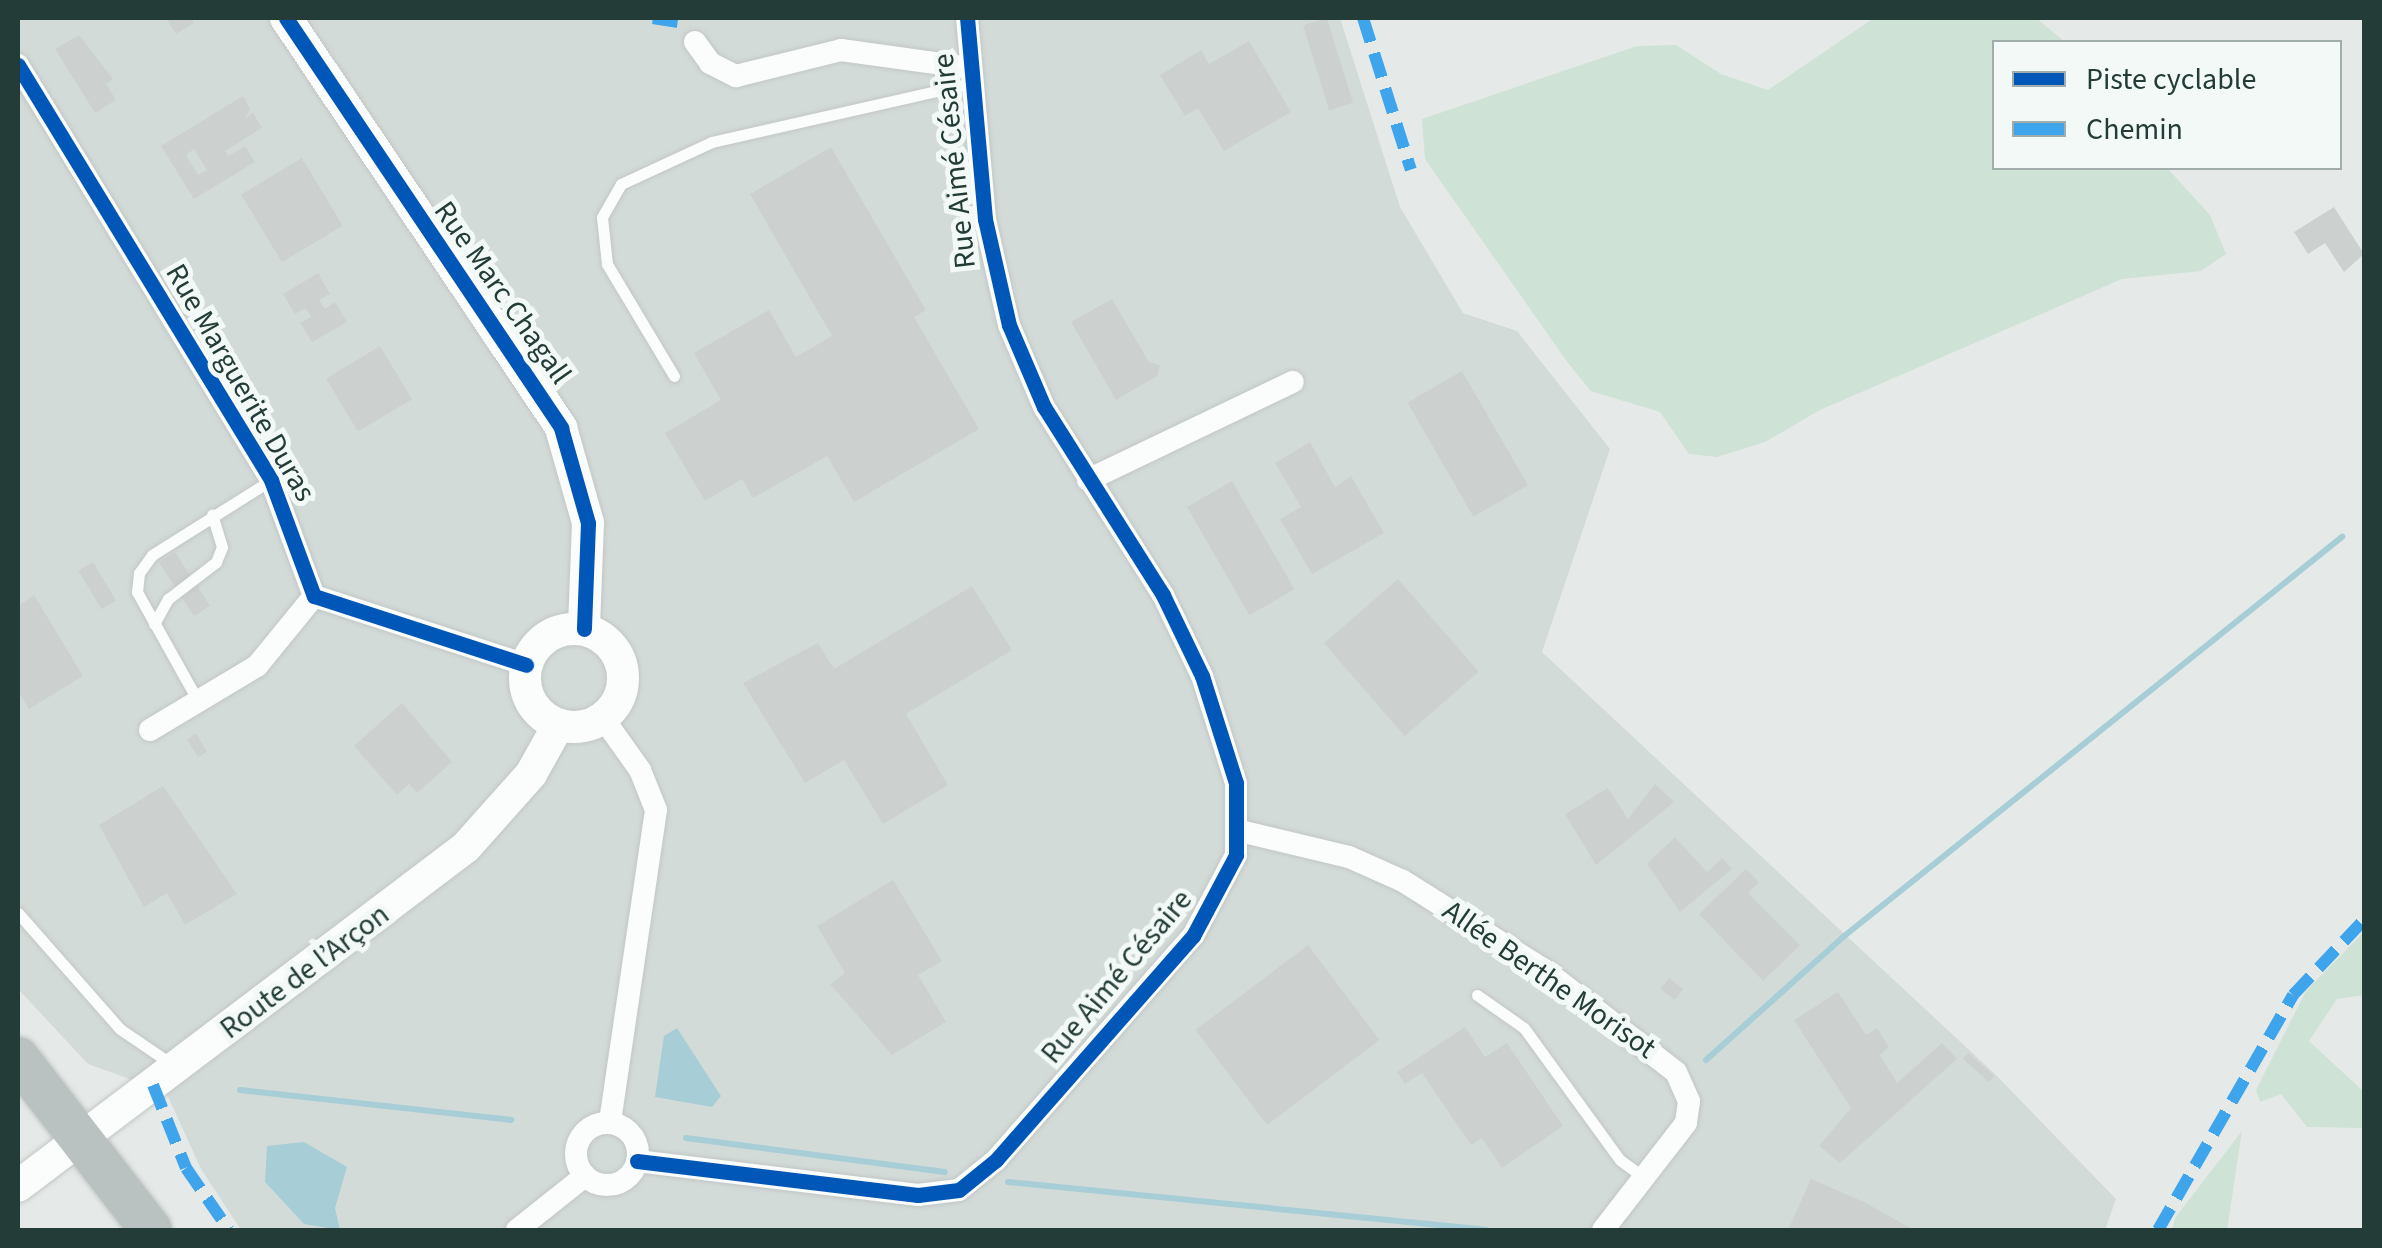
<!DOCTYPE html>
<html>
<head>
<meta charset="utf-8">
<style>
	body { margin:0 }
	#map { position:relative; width:2382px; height:1248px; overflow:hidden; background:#e5eae8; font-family:"Source Sans 3",sans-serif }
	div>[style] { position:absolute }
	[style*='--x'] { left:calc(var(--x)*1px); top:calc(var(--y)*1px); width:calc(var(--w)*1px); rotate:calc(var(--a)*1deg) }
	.built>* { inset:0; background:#d3dbd8 }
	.green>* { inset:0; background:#cee2d5 }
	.water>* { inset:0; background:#a7cdd6 }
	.stream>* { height:6px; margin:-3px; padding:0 3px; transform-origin:3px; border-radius:3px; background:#a7cdd6 }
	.building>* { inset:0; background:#ccd1cf; transform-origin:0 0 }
	.roads { filter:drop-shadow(0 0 2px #c2c7c5) drop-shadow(0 0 2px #c2c7c5) }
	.lane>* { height:11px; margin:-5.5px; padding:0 5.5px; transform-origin:5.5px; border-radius:5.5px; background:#fbfcfc }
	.street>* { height:22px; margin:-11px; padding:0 11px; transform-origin:11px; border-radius:11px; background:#fbfcfc }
	.street>.ring { margin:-11px; padding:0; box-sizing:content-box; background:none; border:22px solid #fbfcfc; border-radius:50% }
	.secondary>* { height:32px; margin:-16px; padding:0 16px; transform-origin:16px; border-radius:16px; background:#fbfcfc }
	.secondary>.ring { margin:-16px; padding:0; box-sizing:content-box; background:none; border:32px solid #fbfcfc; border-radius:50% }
	.highway>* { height:42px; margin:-21px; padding:0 21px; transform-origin:21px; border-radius:21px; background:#bac2c1 }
	.quiet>* { height:12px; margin-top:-6px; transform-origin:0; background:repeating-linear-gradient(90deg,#3ea4ec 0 25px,transparent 0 37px) }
	.cycleway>* { height:15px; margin:-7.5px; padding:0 7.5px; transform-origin:7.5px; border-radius:7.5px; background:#0057b8 }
	span { translate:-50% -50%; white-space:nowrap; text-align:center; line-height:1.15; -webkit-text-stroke:10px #f3f9f6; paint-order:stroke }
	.street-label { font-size:30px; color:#233c37 }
	.frame { position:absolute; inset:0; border:20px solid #233c37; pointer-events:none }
	.legend { position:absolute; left:1992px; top:40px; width:350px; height:130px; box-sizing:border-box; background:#f3f9f6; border:2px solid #a0adaa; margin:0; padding:12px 18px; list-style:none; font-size:30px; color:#233c37 }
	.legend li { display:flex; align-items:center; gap:20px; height:50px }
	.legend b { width:50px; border:2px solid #a0adaa }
</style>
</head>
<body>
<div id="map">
	<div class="built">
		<div style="clip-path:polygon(18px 18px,1340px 18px,1400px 207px,1463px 313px,1517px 331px,1610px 449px,1542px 652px,1996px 1075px,2116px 1199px,2105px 1230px,241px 1230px,201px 1169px,166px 1092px,88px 1064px,18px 989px)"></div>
	</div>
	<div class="green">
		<div style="clip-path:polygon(1874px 18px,2036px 18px,2065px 42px,1994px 42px,1994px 168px,2167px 168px,2210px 215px,2226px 254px,2201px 271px,2122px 279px,1820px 410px,1765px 442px,1717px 457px,1689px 454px,1660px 412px,1591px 391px,1568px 363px,1425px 159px,1422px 119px,1637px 46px,1676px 45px,1721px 74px,1768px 90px)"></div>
		<div style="clip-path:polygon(2364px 932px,2364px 995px,2337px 999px,2309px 1041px,2364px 1092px,2364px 1128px,2307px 1127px,2281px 1094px,2260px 1102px,2256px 1090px,2306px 991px)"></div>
		<div style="clip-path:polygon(2242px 1131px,2227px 1230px,2172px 1230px,2175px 1218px)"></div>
	</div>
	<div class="water">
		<div style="clip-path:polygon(677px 1028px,721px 1096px,712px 1107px,655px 1097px,664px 1036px)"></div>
		<div style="clip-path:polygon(304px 1142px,347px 1167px,335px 1208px,340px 1230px,304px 1224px,265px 1182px,267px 1146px)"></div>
	</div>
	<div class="stream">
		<div style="--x:1706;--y:1060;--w:184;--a:-41.9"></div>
		<div style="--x:1843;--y:937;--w:640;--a:-38.72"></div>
		<div style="--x:240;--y:1090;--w:273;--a:6.3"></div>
		<div style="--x:686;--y:1138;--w:261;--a:7.5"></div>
		<div style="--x:1008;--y:1182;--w:480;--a:5.7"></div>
	</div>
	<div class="building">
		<div style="clip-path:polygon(166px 18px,191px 18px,194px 23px,176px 34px)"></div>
		<div style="left:1327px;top:18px;width:89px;height:25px;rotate:73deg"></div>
		<div style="clip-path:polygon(79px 35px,113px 79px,106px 84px,116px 100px,95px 113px,55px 49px)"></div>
		<div style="clip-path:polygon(1249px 41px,1291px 112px,1224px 151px,1198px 108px,1185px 116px,1160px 75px,1201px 50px,1209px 64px)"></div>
		<div style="clip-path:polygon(evenodd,243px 96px,250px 109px,245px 118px,253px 113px,262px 128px,225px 151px,228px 156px,245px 146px,255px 162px,194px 199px,161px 146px,243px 96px,194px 149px,207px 170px,198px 175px,186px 155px,194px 149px)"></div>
		<div style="clip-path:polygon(831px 147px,926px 310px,914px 317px,979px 429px,854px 502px,827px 456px,753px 498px,742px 479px,705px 501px,665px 433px,721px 400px,694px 353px,769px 310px,796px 357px,832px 336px,750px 194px)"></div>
		<div style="left:302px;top:158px;width:79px;height:71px;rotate:59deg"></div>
		<div style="clip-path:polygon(2334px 207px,2364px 254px,2344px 272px,2325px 243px,2308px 254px,2294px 232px)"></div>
		<div style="clip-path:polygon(318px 273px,330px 294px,319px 300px,325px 309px,335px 302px,347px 322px,312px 342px,300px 323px,311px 317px,306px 308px,295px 314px,283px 294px)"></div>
		<div style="clip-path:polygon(1112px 299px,1149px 362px,1160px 365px,1157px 376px,1116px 400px,1071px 322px)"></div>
		<div style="left:380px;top:346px;width:62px;height:63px;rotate:59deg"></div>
		<div style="left:1462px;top:371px;width:132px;height:63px;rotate:60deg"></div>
		<div style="clip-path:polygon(1310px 442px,1335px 487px,1351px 476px,1384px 533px,1312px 574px,1280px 519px,1301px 507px,1275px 463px)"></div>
		<div style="left:1232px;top:481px;width:125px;height:52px;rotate:60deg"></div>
		<div style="left:175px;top:552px;width:64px;height:19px;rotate:57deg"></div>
		<div style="left:93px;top:562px;width:45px;height:17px;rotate:59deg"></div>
		<div style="left:1398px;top:579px;width:123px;height:98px;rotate:49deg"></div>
		<div style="clip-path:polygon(972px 586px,1012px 650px,906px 714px,948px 785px,883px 824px,844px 760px,805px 783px,743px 683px,818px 643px,834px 669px)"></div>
		<div style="clip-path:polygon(34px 595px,83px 676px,29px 709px,18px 691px,18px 606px)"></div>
		<div style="clip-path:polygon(402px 703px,452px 762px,417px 793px,409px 784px,397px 795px,354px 746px)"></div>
		<div style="clip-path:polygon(196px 733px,207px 752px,198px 757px,187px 740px)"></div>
		<div style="clip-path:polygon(1655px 784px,1674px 802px,1596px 865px,1565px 814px,1608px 788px,1628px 819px)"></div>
		<div style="clip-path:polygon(163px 786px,237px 894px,185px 925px,167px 893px,144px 907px,99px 825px)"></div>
		<div style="clip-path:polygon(1675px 837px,1707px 872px,1722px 858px,1732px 869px,1680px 912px,1647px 864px)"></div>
		<div style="clip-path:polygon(1746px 869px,1759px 882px,1748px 893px,1800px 945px,1763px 981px,1699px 914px)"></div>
		<div style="clip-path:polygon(893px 880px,942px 961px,918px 975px,946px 1022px,892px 1055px,830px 984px,845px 973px,817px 926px)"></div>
		<div style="left:1308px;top:945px;width:119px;height:141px;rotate:53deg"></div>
		<div style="left:1669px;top:978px;width:18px;height:14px;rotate:38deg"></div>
		<div style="clip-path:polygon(1838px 992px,1866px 1035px,1877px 1028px,1889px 1047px,1880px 1055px,1897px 1083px,1942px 1043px,1957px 1059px,1840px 1163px,1819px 1146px,1851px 1108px,1794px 1020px)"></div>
		<div style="clip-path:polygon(1465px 1027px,1485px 1057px,1507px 1043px,1563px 1126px,1502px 1168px,1482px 1138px,1471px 1145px,1422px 1073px,1405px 1084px,1397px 1072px)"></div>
		<div style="left:1968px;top:1053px;width:35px;height:8px;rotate:41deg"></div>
		<div style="clip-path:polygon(1811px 1179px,1864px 1202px,1914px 1230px,1788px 1230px)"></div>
	</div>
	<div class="roads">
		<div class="lane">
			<div style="--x:674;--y:376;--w:131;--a:-120.9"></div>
			<div style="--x:607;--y:264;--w:47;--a:-96.1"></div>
			<div style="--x:602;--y:217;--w:38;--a:-60"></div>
			<div style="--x:621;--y:184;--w:100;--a:-24.8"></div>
			<div style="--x:712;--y:142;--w:267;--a:-12.8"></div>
			<div style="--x:154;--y:624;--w:29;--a:-61"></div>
			<div style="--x:168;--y:599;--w:61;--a:-37.6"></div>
			<div style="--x:216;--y:562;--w:16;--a:-68"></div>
			<div style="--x:222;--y:547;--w:34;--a:-107"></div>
			<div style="--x:198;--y:701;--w:125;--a:-119.2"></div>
			<div style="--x:137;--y:592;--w:19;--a:-84"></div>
			<div style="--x:139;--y:573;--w:22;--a:-54"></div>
			<div style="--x:152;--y:555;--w:141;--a:-32.2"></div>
			<div style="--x:18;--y:913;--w:154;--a:48.7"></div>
			<div style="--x:120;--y:1029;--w:64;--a:34.2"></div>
			<div style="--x:1477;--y:995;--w:57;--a:35.1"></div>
			<div style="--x:1524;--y:1028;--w:163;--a:54"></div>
			<div style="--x:1620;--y:1160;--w:29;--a:36"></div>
		</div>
		<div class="street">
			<div style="--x:695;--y:42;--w:26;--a:54"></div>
			<div style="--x:710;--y:63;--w:29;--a:27"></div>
			<div style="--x:736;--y:76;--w:108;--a:-13.9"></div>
			<div style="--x:841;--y:50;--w:130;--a:7.9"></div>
			<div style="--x:18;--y:65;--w:486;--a:58.6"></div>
			<div style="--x:271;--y:480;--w:124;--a:69.7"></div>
			<div style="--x:314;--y:596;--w:223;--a:18"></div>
			<div style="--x:1088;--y:480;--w:227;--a:-25.6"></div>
			<div style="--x:603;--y:718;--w:64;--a:54.6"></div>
			<div style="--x:640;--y:770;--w:43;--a:68.2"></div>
			<div style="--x:656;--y:810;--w:316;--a:98.4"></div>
			<div style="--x:150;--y:730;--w:125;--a:-30.9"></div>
			<div style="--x:257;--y:666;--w:90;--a:-50.8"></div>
			<div style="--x:1240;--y:831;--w:112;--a:13.4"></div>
			<div style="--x:1349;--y:857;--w:59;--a:24"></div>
			<div style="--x:1403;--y:881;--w:165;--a:32.2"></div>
			<div style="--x:1543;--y:969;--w:168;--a:37.8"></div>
			<div style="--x:1676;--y:1072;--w:32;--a:66"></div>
			<div style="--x:1689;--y:1101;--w:22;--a:98"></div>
			<div style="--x:1686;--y:1123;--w:135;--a:127.8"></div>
			<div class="ring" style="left:576px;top:1123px;width:40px;height:40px"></div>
			<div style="--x:637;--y:1161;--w:283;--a:6.9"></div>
			<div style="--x:918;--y:1195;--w:41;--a:-7"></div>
			<div style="--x:959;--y:1190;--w:48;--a:-39"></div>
			<div style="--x:996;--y:1160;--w:298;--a:-48.7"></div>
			<div style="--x:1193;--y:936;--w:92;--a:-62"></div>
			<div style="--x:1236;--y:855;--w:72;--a:-90"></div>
			<div style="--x:1236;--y:783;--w:112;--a:-107.6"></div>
			<div style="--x:1202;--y:676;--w:90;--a:-115.7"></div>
			<div style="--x:1163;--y:595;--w:222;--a:-122.3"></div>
			<div style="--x:1044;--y:407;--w:89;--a:-113.1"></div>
			<div style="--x:1009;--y:325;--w:109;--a:-102.8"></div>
			<div style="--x:985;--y:219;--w:202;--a:-95.1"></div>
			<div style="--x:517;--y:1230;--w:87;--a:-38.5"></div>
		</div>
		<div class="secondary">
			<div style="--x:286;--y:18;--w:494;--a:56.1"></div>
			<div style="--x:561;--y:428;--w:99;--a:74.1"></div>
			<div style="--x:588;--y:523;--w:106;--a:92.2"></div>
			<div class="ring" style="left:525px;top:629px;width:66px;height:66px"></div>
			<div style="--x:18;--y:1186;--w:562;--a:-37.11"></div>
			<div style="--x:466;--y:847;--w:98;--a:-48.3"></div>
			<div style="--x:531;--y:774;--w:57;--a:-60.8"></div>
		</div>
		<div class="highway">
			<div style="--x:18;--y:1058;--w:217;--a:52.3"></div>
		</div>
	</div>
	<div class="quiet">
		<div style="--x:653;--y:18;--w:37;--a:9"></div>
		<div style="--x:1363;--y:18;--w:159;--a:72.5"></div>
		<div style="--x:153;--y:1085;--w:89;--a:68.3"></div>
		<div style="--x:186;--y:1168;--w:75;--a:55.3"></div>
		<div style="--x:2158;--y:1230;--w:271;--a:-60.1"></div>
		<div style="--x:2293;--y:995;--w:103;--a:-46.6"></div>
	</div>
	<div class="cycleway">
		<div style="--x:286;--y:18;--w:494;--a:56.1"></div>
		<div style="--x:561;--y:428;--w:99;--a:74.1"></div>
		<div style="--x:588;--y:523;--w:106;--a:92.2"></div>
		<div style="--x:18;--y:65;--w:486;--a:58.6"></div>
		<div style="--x:271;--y:480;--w:124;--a:69.7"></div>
		<div style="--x:314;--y:596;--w:223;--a:18"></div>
		<div style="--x:637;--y:1161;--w:283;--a:6.9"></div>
		<div style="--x:918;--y:1195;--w:41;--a:-7"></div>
		<div style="--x:959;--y:1190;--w:48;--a:-39"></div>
		<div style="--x:996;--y:1160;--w:298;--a:-48.7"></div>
		<div style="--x:1193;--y:936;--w:92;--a:-62"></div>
		<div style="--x:1236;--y:855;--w:72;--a:-90"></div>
		<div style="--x:1236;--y:783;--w:112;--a:-107.6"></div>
		<div style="--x:1202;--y:676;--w:90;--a:-115.7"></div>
		<div style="--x:1163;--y:595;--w:222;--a:-122.3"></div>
		<div style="--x:1044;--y:407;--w:89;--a:-113.1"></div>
		<div style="--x:1009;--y:325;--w:109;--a:-102.8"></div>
		<div style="--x:985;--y:219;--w:202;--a:-95.1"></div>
	</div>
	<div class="street-label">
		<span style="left:955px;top:161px;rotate:-96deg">Rue Aimé Césaire</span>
		<span style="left:502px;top:293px;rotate:55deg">Rue Marc Chagall</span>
		<span style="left:240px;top:383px;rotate:60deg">Rue Marguerite Duras</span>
		<span style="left:305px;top:972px;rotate:-37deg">Route de l’Arçon</span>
		<span style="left:1117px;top:977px;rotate:-50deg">Rue Aimé Césaire</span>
		<span style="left:1549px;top:980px;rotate:35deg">Allée Berthe Morisot</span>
	</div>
	<div class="frame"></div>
	<ul class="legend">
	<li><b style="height:12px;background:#0057b8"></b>Piste cyclable</li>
	<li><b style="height:12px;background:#3ea4ec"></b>Chemin</li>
	</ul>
</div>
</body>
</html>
